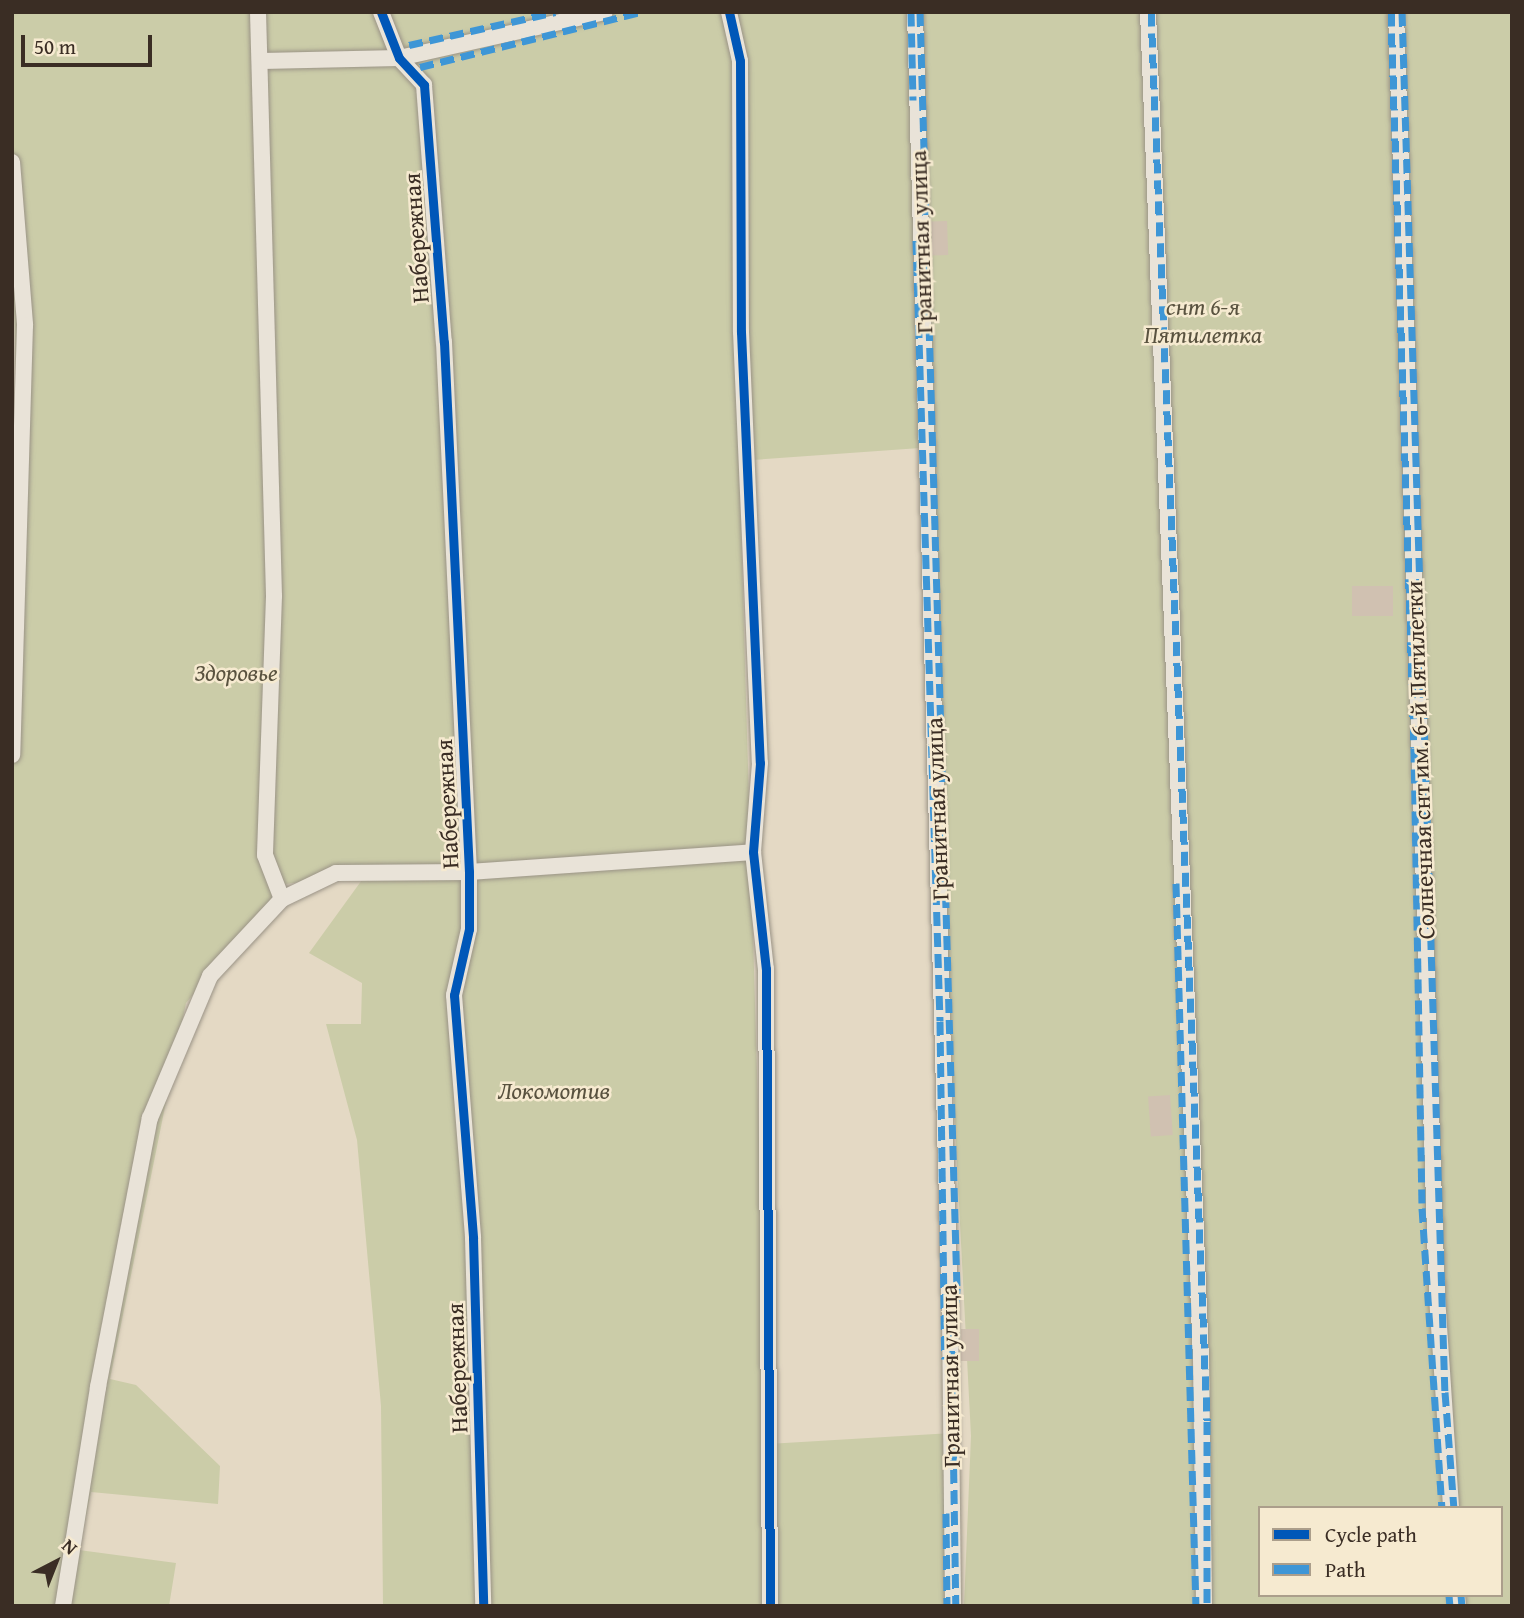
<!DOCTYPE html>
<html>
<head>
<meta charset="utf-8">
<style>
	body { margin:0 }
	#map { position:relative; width:1524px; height:1618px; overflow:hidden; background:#e4d9c4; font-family:"Gentium Book Plus",serif }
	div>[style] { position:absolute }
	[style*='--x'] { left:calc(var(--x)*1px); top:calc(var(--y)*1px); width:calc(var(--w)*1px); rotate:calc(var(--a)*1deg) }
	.green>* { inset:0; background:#cbcca8 }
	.building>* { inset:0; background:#d0c1b1; transform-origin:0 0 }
	.roads { filter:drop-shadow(0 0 2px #9a9386) drop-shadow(0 0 2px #9a9386) }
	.street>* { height:16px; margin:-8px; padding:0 8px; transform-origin:8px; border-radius:8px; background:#e9e3d8 }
	.quiet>* { height:7px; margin-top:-3.5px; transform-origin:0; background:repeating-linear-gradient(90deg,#3e96d6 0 14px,transparent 0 21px) }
	.cycleway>* { height:9px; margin:-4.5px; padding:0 4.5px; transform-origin:4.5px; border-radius:4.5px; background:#0057b8 }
	span { translate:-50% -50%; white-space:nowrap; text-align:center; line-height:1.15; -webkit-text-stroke:5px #f6ead0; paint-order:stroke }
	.street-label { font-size:24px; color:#3a2d24 }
	.park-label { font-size:24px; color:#59523f; font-style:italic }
	.frame { position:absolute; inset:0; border:14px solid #3a2d24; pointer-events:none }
	.legend { position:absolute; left:1258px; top:1506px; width:245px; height:91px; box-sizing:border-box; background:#f6ead0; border:2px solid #ab9e8b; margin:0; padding:9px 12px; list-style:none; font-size:21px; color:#3a2d24 }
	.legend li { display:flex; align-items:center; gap:14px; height:35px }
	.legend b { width:35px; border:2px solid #ab9e8b }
	.north { position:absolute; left:21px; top:1527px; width:70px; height:70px; -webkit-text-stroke:5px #f6ead0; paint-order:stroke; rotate:42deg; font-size:19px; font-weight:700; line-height:28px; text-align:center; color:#3a2d24 }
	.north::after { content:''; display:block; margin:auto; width:24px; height:32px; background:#3a2d24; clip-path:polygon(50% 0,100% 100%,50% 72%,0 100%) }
	.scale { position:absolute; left:21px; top:35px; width:131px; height:32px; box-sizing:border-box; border:4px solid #3a2d24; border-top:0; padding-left:9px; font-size:21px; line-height:24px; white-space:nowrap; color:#3a2d24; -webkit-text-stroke:5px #f6ead0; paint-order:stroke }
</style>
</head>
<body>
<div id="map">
	<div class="green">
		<div style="clip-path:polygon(evenodd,12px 12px,1512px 12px,1512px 1606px,964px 1606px,971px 1436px,920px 448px,739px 461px,768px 1444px,952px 1433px,951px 1606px,383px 1606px,381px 1406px,357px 1140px,326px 1024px,361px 1024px,362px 983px,309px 953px,367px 873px,286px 884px,186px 1003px,110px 1379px,136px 1385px,220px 1466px,218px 1504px,91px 1492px,79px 1550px,176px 1563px,169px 1606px,12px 1606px,12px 759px,23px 624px,12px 240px,12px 12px,1260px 1508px,1501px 1508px,1501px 1595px,1260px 1595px,1260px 1508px)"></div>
	</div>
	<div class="building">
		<div style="left:947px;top:221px;width:34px;height:16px;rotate:88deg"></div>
		<div style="left:1352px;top:586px;width:41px;height:30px"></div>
		<div style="left:1170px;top:1095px;width:40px;height:22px;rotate:86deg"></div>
		<div style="left:961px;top:1329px;width:18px;height:32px"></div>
	</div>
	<div class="roads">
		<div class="street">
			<div style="--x:258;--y:12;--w:584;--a:88.43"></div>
			<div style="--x:274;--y:596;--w:259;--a:92"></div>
			<div style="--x:265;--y:855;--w:47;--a:68.9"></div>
			<div style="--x:381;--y:12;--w:49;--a:68.6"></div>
			<div style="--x:399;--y:58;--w:37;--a:47"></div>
			<div style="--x:424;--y:85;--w:258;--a:85.6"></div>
			<div style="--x:444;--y:342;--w:531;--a:87.3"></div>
			<div style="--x:469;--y:872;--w:57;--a:90"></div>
			<div style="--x:469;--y:929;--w:68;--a:102.8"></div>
			<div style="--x:454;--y:995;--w:244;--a:85.5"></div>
			<div style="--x:473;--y:1238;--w:368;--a:88.4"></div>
			<div style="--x:729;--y:12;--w:50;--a:77.3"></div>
			<div style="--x:740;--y:61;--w:271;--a:89.8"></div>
			<div style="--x:741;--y:332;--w:431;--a:87.5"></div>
			<div style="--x:760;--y:763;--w:89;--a:94.5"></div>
			<div style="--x:753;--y:852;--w:118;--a:83.7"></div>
			<div style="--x:766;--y:969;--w:637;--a:89.64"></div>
			<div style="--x:915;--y:12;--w:1303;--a:88.46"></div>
			<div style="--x:950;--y:1315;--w:291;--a:89.4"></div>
			<div style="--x:1148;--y:12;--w:1347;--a:87.75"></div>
			<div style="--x:1201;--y:1358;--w:248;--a:89.3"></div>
			<div style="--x:1396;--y:12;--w:1285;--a:88.17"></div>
			<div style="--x:1437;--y:1296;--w:212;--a:86.2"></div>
			<div style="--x:262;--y:61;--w:137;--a:-1.3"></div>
			<div style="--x:399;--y:58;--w:211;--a:-12.6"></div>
			<div style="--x:12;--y:162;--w:164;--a:85.4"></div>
			<div style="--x:25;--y:325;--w:430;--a:91.7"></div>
			<div style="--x:1457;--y:1595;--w:11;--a:85"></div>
			<div style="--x:63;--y:1606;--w:222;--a:-80.9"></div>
			<div style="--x:98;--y:1387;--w:274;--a:-79.1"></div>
			<div style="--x:150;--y:1118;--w:154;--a:-67.1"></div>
			<div style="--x:210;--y:976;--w:105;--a:-46.9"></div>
			<div style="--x:282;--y:899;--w:60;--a:-25.7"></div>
			<div style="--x:336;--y:873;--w:133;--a:-0.4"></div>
			<div style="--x:469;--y:872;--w:285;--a:-4"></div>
		</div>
	</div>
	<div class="quiet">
		<div style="--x:911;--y:12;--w:88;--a:88.7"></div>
		<div style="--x:920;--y:12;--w:1277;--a:88.34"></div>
		<div style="--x:957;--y:1288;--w:76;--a:93.8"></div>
		<div style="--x:952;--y:1364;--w:242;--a:89.1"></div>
		<div style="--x:1151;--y:12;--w:1410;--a:87.72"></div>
		<div style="--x:1207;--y:1421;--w:185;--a:90"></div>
		<div style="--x:1391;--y:12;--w:736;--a:88.21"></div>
		<div style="--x:1414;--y:748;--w:460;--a:89"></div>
		<div style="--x:1422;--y:1208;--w:301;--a:86.2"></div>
		<div style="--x:1402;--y:12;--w:1381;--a:88.22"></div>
		<div style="--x:1445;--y:1392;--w:116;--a:85.6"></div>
		<div style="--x:409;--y:45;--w:150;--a:-12.7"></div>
		<div style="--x:420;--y:67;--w:228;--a:-14"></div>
		<div style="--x:916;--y:240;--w:781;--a:88.24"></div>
		<div style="--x:940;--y:1021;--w:338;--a:89.2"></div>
		<div style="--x:1176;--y:883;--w:723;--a:88.42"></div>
		<div style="--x:946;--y:1513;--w:93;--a:89.4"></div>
		<div style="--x:1449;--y:1595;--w:11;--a:85"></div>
		<div style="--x:1461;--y:1595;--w:11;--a:85"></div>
	</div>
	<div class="cycleway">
		<div style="--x:381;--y:12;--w:49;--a:68.6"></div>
		<div style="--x:399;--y:58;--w:37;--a:47"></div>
		<div style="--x:424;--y:85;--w:258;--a:85.6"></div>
		<div style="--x:444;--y:342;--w:531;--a:87.3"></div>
		<div style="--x:469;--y:872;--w:57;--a:90"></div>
		<div style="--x:469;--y:929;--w:68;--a:102.8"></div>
		<div style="--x:454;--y:995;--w:244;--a:85.5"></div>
		<div style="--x:473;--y:1238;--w:368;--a:88.4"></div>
		<div style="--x:729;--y:12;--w:50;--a:77.3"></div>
		<div style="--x:740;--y:61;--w:271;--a:89.8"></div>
		<div style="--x:741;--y:332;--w:431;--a:87.5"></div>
		<div style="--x:760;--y:763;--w:89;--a:94.5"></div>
		<div style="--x:753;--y:852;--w:118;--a:83.7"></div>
		<div style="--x:766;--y:969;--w:637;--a:89.64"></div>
	</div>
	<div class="street-label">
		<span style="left:416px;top:238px;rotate:-94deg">Набережная</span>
		<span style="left:921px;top:242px;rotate:-92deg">Гранитная улица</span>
		<span style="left:1420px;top:760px;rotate:-92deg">Солнечная снт им. 6-й Пятилетки</span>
		<span style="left:447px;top:804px;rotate:-93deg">Набережная</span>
		<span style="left:937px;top:809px;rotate:-92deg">Гранитная улица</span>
		<span style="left:457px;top:1368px;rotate:-92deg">Набережная</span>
		<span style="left:950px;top:1376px;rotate:-91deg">Гранитная улица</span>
	</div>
	<div class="park-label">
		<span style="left:1203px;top:321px">снт 6-я<br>Пятилетка</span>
		<span style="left:236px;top:673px">Здоровье</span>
		<span style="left:554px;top:1091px">Локомотив</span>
	</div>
	<div class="frame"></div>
	<ul class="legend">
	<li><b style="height:9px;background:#0057b8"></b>Cycle path</li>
	<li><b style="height:9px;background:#3e96d6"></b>Path</li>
	</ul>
	<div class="north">N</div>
	<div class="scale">50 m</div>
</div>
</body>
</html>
